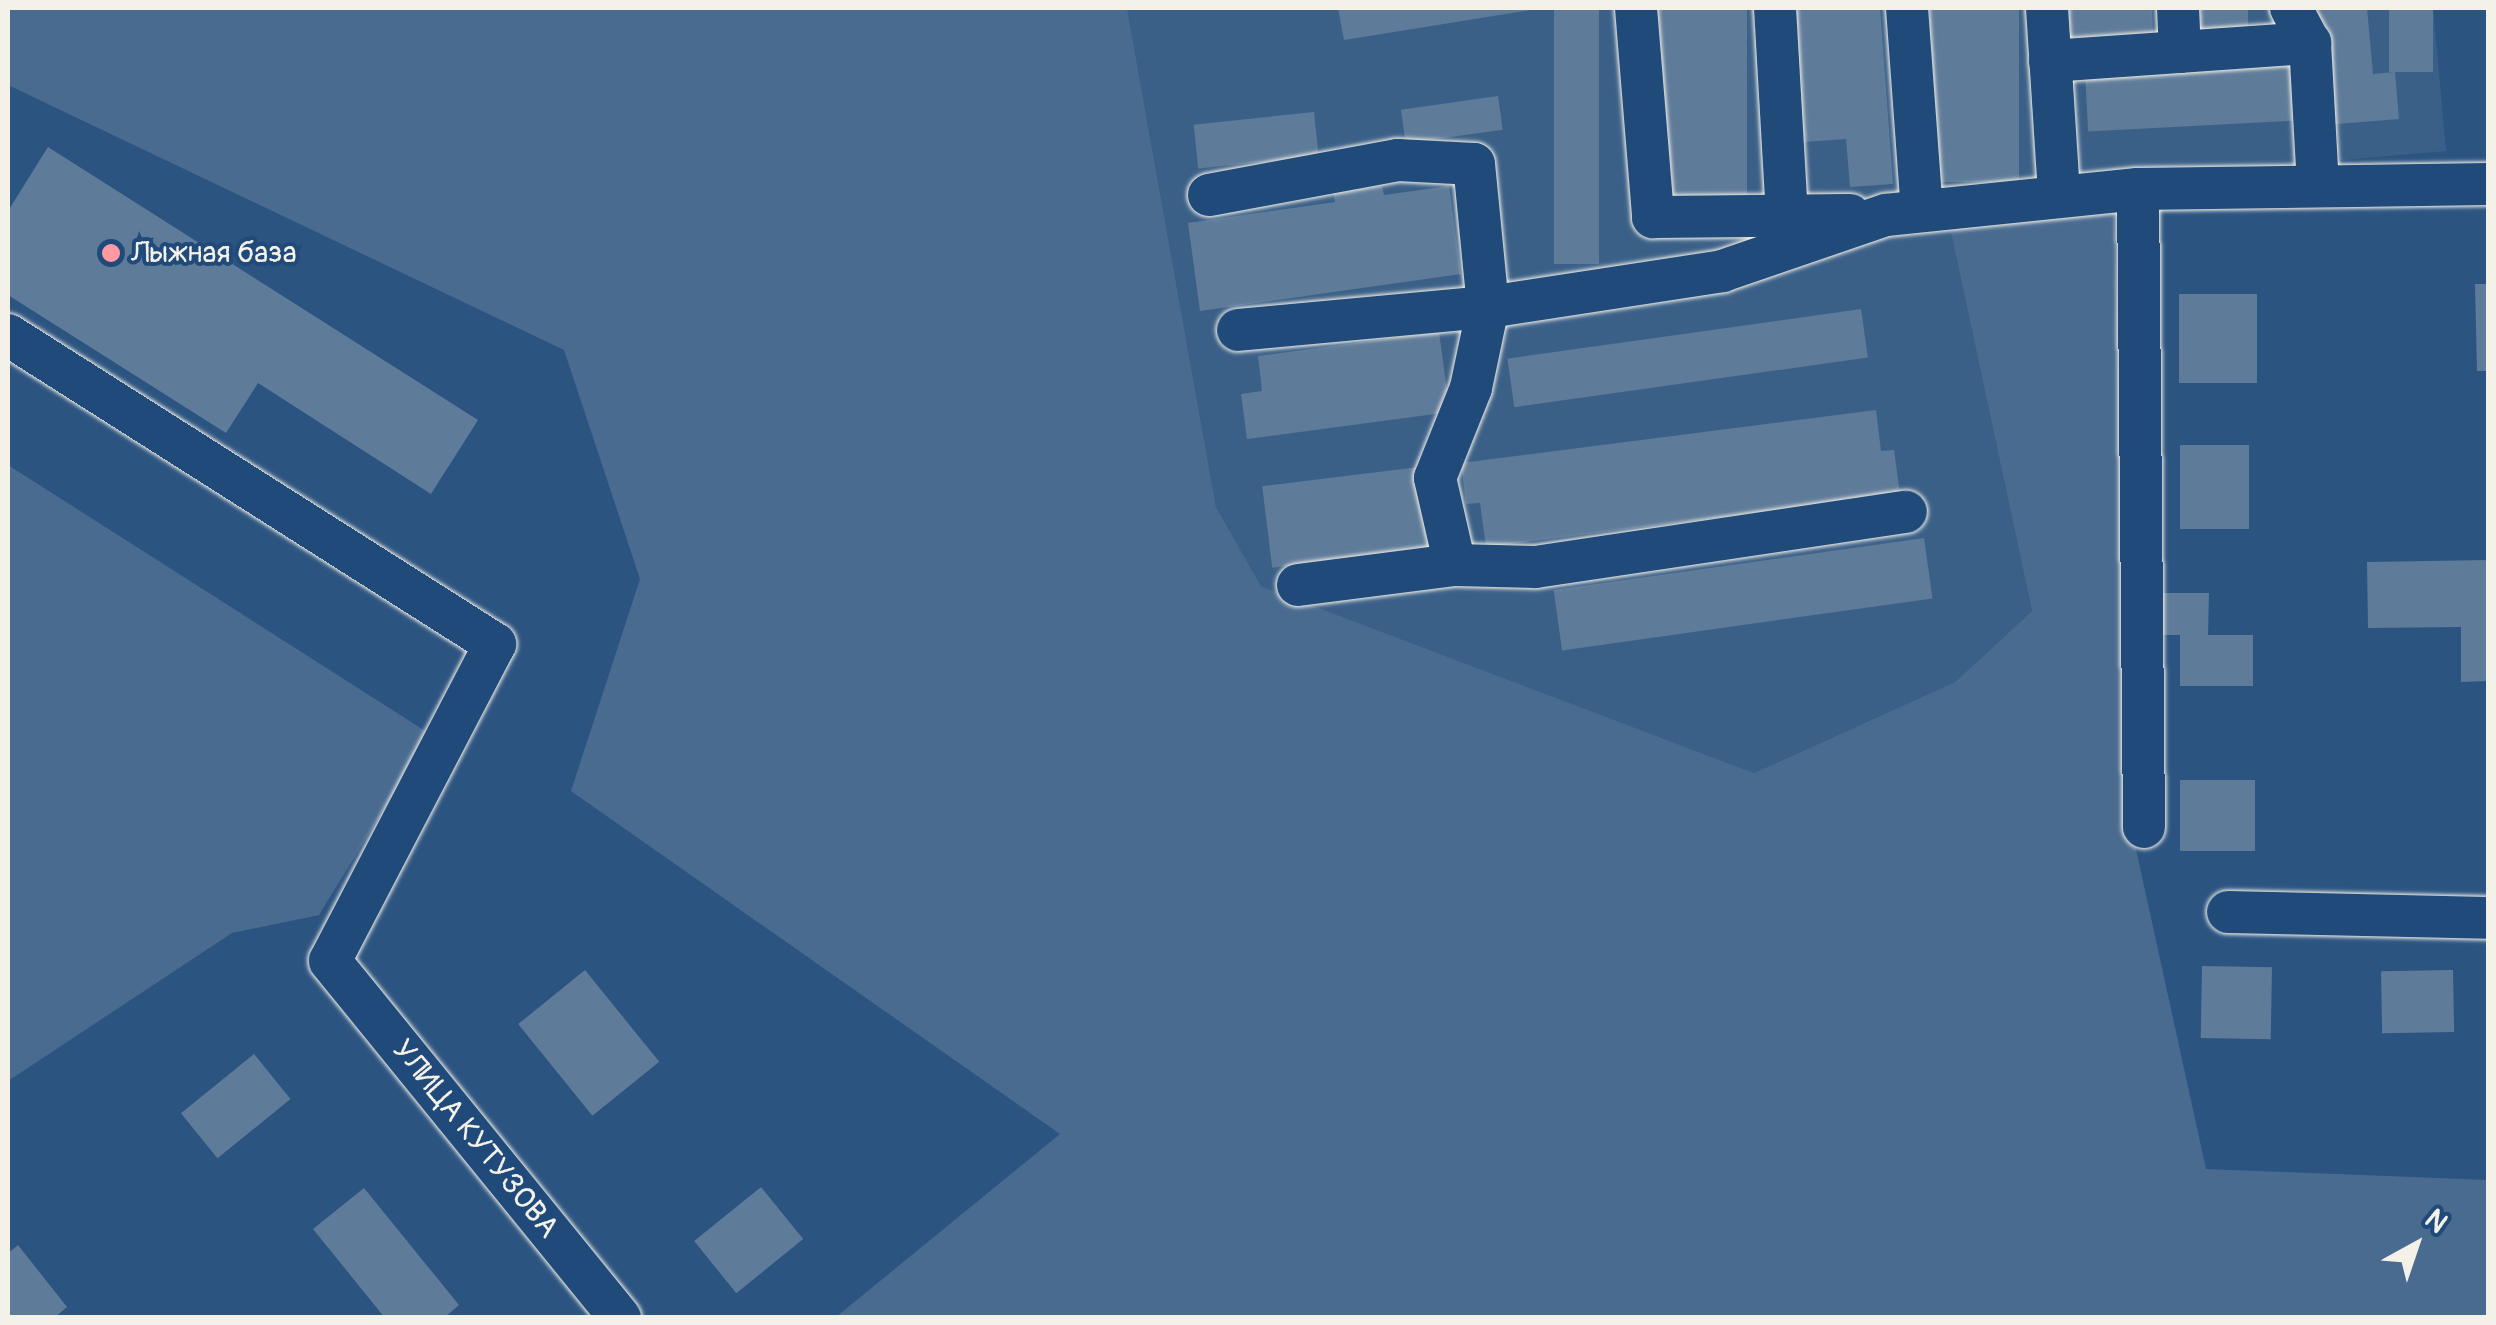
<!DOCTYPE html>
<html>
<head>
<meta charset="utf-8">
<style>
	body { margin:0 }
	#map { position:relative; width:2496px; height:1325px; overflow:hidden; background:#2c5481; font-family:Pangolin,sans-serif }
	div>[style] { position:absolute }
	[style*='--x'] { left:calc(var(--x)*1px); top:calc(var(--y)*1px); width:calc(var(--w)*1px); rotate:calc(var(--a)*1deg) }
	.built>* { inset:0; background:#3b6088 }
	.green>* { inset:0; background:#496b90 }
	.building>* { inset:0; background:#5e7b9a; transform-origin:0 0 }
	.roads { filter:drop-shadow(0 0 2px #f4f1e8) drop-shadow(0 0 2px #f4f1e8) }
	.minor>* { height:42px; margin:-21px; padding:0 21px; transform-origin:21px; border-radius:21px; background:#1f4a7a }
	.dots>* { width:28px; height:28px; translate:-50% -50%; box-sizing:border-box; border:5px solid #1f4a7a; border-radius:50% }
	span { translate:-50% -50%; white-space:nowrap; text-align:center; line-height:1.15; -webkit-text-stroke:8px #1f4a7a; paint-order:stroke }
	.poi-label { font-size:30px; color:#f4f1e8 }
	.left { translate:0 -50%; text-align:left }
	.street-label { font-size:30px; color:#f4f1e8 }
	.frame { position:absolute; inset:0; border:10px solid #f4f1e8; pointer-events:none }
	.north { position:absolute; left:2366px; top:1195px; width:100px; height:100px; -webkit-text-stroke:8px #1f4a7a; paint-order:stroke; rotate:40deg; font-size:28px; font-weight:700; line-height:40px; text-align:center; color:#f4f1e8 }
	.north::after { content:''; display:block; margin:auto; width:35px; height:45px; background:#f4f1e8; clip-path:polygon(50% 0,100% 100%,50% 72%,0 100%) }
</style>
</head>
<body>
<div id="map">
	<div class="built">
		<div style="clip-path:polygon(1127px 8px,2433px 8px,2446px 151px,1943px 195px,2032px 611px,1955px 682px,1754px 773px,1261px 586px,1216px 507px)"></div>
	</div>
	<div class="green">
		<div style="clip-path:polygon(8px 8px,1127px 8px,1216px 507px,1261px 586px,1754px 773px,1955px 682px,2032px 611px,1949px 223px,2114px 206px,2132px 831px,2206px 1169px,2488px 1180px,2488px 1317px,836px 1317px,1060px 1134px,571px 791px,640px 579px,564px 350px,8px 85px)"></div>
		<div style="clip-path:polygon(8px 465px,430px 734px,319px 915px,232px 933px,8px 1081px)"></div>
	</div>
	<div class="building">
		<div style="clip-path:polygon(1338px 8px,1531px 8px,1531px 10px,1344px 40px)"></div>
		<div style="left:1554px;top:8px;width:45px;height:256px"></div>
		<div style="left:1657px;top:8px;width:90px;height:191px"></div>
		<div style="clip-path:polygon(1794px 8px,1880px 8px,1893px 184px,1850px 187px,1846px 139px,1804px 142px)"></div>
		<div style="left:1930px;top:8px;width:89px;height:174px"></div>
		<div style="clip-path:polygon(2061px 8px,2152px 8px,2153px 34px,2063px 38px)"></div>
		<div style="left:2196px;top:8px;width:52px;height:32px"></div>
		<div style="clip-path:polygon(2314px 8px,2367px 8px,2373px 74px,2395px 72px,2399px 119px,2325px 125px)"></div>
		<div style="left:2389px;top:8px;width:44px;height:64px"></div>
		<div style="left:2304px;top:65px;width:55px;height:219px;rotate:87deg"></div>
		<div style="left:1498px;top:96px;width:34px;height:98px;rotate:82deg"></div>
		<div style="left:1314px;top:112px;width:44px;height:121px;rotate:84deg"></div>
		<div style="clip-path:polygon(48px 147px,478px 420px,431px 494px,258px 383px,226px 433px,8px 295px,8px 211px)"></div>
		<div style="clip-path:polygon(1382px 186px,1384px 195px,1449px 186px,1461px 274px,1200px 311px,1188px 223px,1335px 202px,1333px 193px)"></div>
		<div style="clip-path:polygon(2475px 284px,2488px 284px,2488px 371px,2477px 371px)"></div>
		<div style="left:2179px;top:294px;width:78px;height:89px"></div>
		<div style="left:1861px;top:309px;width:49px;height:357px;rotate:82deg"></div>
		<div style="clip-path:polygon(1439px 332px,1450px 412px,1247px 439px,1241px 394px,1262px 391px,1258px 356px)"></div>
		<div style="clip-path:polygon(1876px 410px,1881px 451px,1894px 450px,1900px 494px,1486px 547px,1480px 503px,1466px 504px,1461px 463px)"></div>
		<div style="left:2180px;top:445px;width:69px;height:84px"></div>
		<div style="left:1419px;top:467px;width:82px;height:158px;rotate:83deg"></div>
		<div style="left:1924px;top:538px;width:61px;height:374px;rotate:82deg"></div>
		<div style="clip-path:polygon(2488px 560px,2488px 681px,2461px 682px,2461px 627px,2368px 628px,2367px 562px)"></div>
		<div style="clip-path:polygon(2161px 593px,2209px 593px,2208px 635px,2253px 635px,2253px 686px,2180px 686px,2180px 635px,2161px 635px)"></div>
		<div style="left:2180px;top:780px;width:75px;height:71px"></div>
		<div style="left:2202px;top:966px;width:70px;height:72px;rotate:1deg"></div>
		<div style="left:585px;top:970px;width:118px;height:86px;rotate:51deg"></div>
		<div style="left:2453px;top:970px;width:62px;height:72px;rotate:89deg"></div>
		<div style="left:254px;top:1054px;width:58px;height:94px;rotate:51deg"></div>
		<div style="left:761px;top:1187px;width:67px;height:86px;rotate:51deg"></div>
		<div style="clip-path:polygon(364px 1188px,459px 1305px,444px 1318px,385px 1318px,313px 1229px)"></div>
		<div style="clip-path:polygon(18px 1245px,67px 1307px,54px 1318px,8px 1318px,8px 1253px)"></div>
	</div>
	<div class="roads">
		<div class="minor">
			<div style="--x:1636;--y:8;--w:210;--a:85.3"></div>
			<div style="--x:1653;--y:217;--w:197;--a:-0.6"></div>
			<div style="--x:1775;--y:8;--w:207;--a:86.7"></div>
			<div style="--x:1907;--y:8;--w:203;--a:85.8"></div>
			<div style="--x:2047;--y:8;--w:188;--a:86.3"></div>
			<div style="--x:2178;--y:8;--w:44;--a:87.4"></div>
			<div style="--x:2291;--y:8;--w:40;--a:62"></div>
			<div style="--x:2310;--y:43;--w:143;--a:86.8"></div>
			<div style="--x:2050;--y:61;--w:261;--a:-4"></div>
			<div style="--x:2138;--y:189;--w:638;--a:89.46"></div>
			<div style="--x:1209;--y:195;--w:192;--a:-10.5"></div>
			<div style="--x:1398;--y:160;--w:76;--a:3"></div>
			<div style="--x:1474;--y:164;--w:144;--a:84.4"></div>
			<div style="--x:1488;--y:307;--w:83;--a:101.9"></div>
			<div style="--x:1471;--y:388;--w:97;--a:111.8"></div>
			<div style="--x:1435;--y:478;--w:89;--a:77.1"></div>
			<div style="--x:1238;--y:330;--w:251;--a:-5.3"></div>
			<div style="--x:1488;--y:307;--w:237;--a:-8.7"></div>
			<div style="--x:1722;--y:271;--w:173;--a:-18.9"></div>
			<div style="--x:1886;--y:215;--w:253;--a:-5.9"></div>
			<div style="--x:2138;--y:189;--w:350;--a:-0.8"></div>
			<div style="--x:8;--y:335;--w:577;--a:32.4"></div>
			<div style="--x:495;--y:644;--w:357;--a:117.5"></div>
			<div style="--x:330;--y:961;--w:460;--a:50.9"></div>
			<div style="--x:1298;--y:585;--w:158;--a:-7.3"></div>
			<div style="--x:1455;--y:565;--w:81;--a:1.4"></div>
			<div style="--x:1536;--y:567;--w:374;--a:-8.5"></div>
			<div style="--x:2228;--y:912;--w:260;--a:1.3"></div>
		</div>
	</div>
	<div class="dots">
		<div style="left:111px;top:253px;background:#ff9aa2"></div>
	</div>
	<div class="poi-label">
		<span class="left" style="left:131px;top:253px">Лыжная база</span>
	</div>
	<div class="street-label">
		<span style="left:475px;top:1139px;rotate:51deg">УЛИЦА КУТУЗОВА</span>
	</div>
	<div class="frame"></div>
	<div class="north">N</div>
</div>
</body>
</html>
